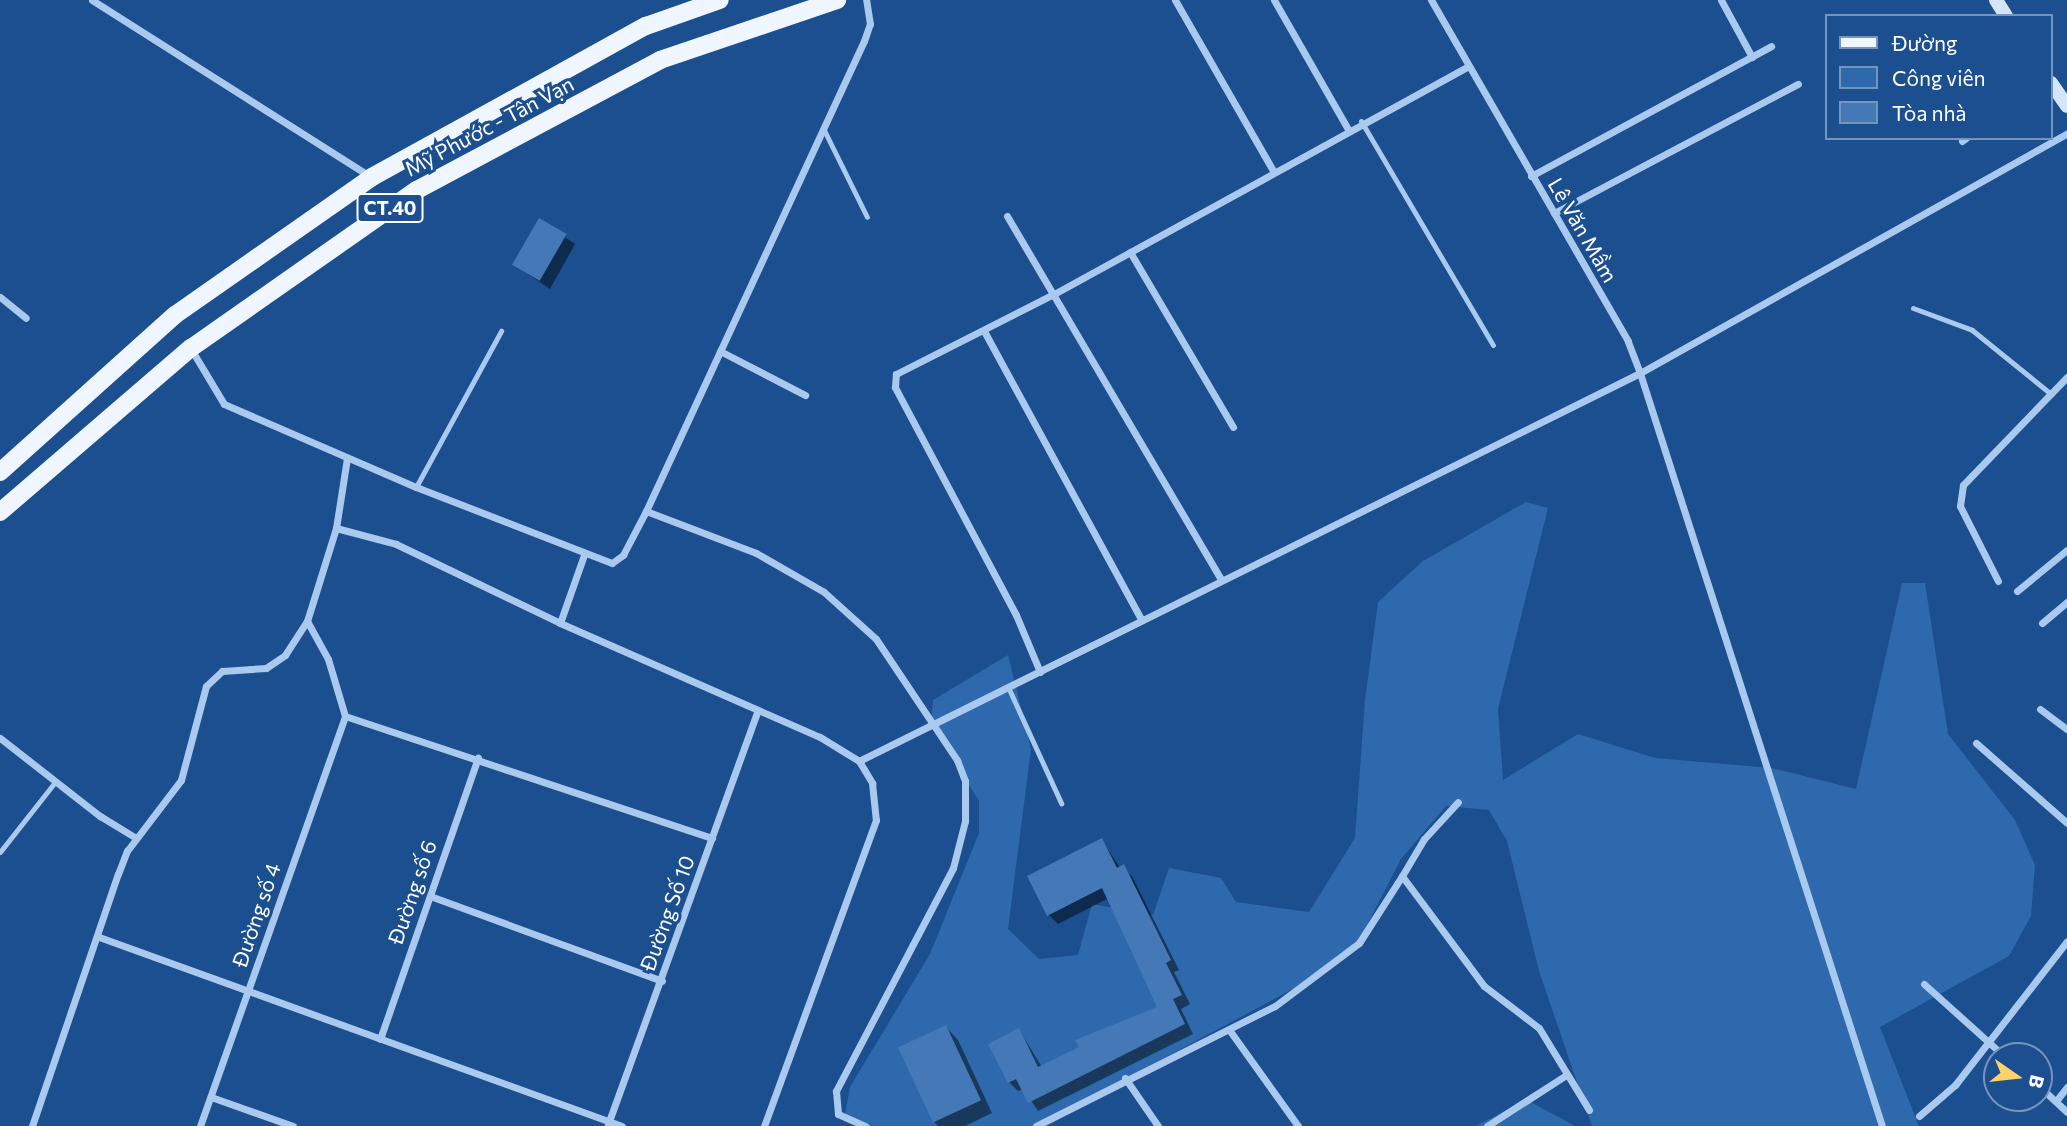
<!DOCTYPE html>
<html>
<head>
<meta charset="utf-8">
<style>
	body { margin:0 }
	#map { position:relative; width:2067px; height:1126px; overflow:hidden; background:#1b4f8f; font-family:Commissioner,sans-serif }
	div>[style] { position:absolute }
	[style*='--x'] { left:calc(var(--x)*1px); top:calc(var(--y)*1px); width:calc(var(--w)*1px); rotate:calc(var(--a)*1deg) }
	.green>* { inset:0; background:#2e69ad }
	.shadow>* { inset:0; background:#0007 }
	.building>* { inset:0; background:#4478b7; transform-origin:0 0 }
	.service>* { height:5px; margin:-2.5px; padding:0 2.5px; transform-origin:2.5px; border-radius:2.5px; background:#a9c9ee }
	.minor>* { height:7px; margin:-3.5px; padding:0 3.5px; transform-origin:3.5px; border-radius:3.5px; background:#a9c9ee }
	.secondary>* { height:14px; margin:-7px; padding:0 7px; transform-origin:7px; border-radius:7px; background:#d6e6fa }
	.primary>* { height:18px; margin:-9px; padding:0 9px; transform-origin:9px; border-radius:9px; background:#f0f6ff }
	span { translate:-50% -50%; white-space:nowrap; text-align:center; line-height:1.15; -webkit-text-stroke:6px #1b4f8f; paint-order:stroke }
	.shield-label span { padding:2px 5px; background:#1b4f8f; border:2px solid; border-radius:5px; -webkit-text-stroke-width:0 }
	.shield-label { font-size:19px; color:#fff; font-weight:700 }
	.street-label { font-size:21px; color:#fff }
	.legend { position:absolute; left:1825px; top:14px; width:228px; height:126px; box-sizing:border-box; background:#1b4f8f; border:2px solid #7695bc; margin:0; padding:9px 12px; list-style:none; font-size:21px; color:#fff }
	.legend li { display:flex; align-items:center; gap:14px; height:35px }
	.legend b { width:35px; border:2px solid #7695bc }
	.north { position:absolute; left:1983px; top:1042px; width:70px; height:70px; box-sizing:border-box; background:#1b4f8f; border:2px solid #7695bc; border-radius:50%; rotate:104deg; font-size:19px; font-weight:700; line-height:28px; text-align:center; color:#fff }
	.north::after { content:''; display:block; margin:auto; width:24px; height:32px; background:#ffd166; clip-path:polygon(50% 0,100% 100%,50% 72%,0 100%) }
</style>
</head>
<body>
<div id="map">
	<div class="green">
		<div style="clip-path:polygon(1526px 502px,1548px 508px,1498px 709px,1503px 780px,1578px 734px,1655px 758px,1772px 768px,1856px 789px,1902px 583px,1925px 583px,1948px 734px,2015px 820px,2035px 865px,2031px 916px,2009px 956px,1880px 1027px,1919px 1126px,1592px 1126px,1539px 971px,1507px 841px,1489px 810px,1446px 806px,1401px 859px,1353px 952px,1293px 989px,1037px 1126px,858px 1126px,844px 1121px,850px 1087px,930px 954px,979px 833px,979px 801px,931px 724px,933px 700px,1008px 655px,1031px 749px,1008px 929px,1039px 959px,1078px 955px,1092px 904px,1153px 915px,1169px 868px,1221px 878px,1236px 902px,1309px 912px,1355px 838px,1365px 700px,1378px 602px,1423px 561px)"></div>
		<div style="clip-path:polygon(1527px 1100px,1575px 1126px,1475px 1126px)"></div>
	</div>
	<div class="shadow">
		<div style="clip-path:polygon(540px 220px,575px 244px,550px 289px,515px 265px)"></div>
		<div style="clip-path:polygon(1102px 840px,1120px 868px,1132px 876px,1179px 970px,1174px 972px,1190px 1004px,1181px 1009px,1193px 1034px,1038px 1111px,1023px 1089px,1018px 1091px,1009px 1082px,1019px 1030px,1042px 1067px,1159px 1007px,1109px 898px,1058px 924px,1049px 915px)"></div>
		<div style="clip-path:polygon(946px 1027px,958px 1040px,992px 1113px,965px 1126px,938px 1126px,934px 1122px)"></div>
	</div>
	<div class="building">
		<div style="left:539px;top:218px;width:32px;height:54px;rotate:30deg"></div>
		<div style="clip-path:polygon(1102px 838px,1117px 868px,1124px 864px,1171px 960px,1166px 963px,1182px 995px,1173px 999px,1185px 1024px,1028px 1103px,1016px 1079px,1008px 1083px,988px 1044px,1019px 1028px,1038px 1067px,1079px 1047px,1075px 1040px,1157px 1007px,1102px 888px,1047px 916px,1027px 876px)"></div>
		<div style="left:946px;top:1025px;width:83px;height:53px;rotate:65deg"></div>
	</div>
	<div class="service">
		<div style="--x:1361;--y:121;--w:260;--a:59.5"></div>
		<div style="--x:823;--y:128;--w:99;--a:63.7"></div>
		<div style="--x:1913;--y:308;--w:63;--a:20.4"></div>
		<div style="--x:1972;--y:330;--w:102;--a:39"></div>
		<div style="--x:416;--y:487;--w:178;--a:-61.4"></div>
		<div style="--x:1008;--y:687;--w:128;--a:65.4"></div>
		<div style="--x:0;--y:852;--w:89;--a:-51.8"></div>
	</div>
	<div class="minor">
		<div style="--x:92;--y:0;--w:330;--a:32.4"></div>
		<div style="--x:1175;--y:0;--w:198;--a:60.1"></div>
		<div style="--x:1274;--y:0;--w:149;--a:60.2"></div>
		<div style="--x:1721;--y:0;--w:65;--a:61.5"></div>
		<div style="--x:1962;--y:141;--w:5;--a:-37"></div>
		<div style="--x:1531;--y:176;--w:273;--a:-28.4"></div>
		<div style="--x:1554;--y:213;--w:276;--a:-27.9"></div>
		<div style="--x:1007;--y:216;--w:422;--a:59.5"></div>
		<div style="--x:1130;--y:252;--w:203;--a:59.5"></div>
		<div style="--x:0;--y:297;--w:33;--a:39"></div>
		<div style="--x:984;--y:331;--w:328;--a:61.4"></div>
		<div style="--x:191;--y:349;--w:64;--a:59"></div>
		<div style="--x:224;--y:404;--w:209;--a:23.4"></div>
		<div style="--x:416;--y:487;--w:210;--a:21.2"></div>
		<div style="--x:612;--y:563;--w:14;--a:-36"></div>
		<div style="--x:623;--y:555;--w:50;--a:-62.4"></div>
		<div style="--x:646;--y:511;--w:518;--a:-65.12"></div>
		<div style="--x:864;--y:41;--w:18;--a:-71"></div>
		<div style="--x:870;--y:24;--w:24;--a:-99"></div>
		<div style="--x:720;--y:351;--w:96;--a:27.4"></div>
		<div style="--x:347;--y:458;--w:71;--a:98.9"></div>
		<div style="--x:336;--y:528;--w:97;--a:107.3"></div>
		<div style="--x:307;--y:621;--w:43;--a:61.1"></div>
		<div style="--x:328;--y:659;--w:59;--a:73.4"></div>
		<div style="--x:345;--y:716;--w:387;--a:18.4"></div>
		<div style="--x:646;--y:511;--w:118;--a:20.9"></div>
		<div style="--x:756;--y:553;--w:78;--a:29.8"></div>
		<div style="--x:824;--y:592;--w:70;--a:42.1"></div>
		<div style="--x:876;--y:639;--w:146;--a:56.2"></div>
		<div style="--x:957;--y:760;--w:22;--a:69"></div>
		<div style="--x:965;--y:781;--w:40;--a:90"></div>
		<div style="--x:965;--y:821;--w:49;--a:104.3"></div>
		<div style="--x:953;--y:868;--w:252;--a:117.7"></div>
		<div style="--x:836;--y:1091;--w:23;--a:85"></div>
		<div style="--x:838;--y:1114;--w:30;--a:24"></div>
		<div style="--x:336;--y:528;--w:62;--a:14.9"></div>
		<div style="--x:396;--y:544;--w:182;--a:25.7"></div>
		<div style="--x:560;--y:623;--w:284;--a:23.7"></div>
		<div style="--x:820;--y:737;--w:46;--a:31.6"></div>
		<div style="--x:859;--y:761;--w:26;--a:59"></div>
		<div style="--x:872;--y:783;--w:37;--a:84"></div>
		<div style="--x:876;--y:820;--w:326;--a:110.1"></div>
		<div style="--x:1998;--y:581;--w:84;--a:-116.9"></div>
		<div style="--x:1960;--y:506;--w:21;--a:-82"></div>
		<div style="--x:1963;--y:485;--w:150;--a:-46.1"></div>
		<div style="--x:2017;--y:591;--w:65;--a:-39.4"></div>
		<div style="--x:560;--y:623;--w:72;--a:-70.6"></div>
		<div style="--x:2042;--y:623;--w:33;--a:-40"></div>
		<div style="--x:1040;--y:672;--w:62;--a:-112.8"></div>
		<div style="--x:1016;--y:615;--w:258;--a:-118"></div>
		<div style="--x:895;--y:387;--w:13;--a:-86"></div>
		<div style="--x:896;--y:374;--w:177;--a:-26.9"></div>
		<div style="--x:1054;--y:294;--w:473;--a:-28.8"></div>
		<div style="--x:2040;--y:709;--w:34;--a:37"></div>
		<div style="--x:0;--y:738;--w:127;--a:38"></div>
		<div style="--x:100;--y:816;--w:42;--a:31.4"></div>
		<div style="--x:1976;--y:743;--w:121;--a:41.3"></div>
		<div style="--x:859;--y:761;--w:872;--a:-26.42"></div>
		<div style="--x:1640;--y:373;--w:34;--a:-111"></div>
		<div style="--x:1628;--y:341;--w:394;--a:-120"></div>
		<div style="--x:1402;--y:876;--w:43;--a:-59.3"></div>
		<div style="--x:1424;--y:839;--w:50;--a:-47.4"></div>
		<div style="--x:430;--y:896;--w:247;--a:20.1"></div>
		<div style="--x:99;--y:937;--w:556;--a:19.87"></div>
		<div style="--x:1924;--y:984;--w:108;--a:42"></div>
		<div style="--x:1230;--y:1031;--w:117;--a:54.4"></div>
		<div style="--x:380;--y:1039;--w:298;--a:-70.8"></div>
		<div style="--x:1125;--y:1078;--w:58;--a:55.5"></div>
		<div style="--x:2039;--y:1086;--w:38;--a:43"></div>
		<div style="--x:211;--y:1097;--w:87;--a:19.5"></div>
		<div style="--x:2056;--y:1101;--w:18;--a:-52"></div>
		<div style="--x:1919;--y:1116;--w:48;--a:-40.7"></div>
		<div style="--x:1955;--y:1085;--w:182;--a:-52.1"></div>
		<div style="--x:608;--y:1124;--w:440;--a:-70.1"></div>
		<div style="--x:32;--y:1126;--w:266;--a:-71.2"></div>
		<div style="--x:118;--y:874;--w:25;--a:-69"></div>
		<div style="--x:127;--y:851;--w:89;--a:-52.7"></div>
		<div style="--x:181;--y:780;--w:97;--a:-75.1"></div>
		<div style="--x:206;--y:686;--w:22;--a:-43"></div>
		<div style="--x:222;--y:671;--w:44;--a:-3.9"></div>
		<div style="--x:266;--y:668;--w:23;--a:-34"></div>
		<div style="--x:285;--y:655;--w:40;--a:-57.1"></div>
		<div style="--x:200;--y:1126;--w:435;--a:-70.5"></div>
		<div style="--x:1036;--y:1126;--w:267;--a:-26.7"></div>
		<div style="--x:1275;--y:1006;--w:105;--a:-36.9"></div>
		<div style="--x:1359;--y:943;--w:80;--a:-57.3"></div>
		<div style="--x:1402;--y:876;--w:137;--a:53.3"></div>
		<div style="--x:1484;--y:986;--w:69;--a:37.4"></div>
		<div style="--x:1539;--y:1028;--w:96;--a:58.6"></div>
		<div style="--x:1487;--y:1126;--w:94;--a:-32.8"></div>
		<div style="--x:1882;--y:1126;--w:791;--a:-107.82"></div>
		<div style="--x:1640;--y:373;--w:490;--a:-29.3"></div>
	</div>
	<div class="secondary">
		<div style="--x:1996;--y:0;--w:19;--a:58"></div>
		<div style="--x:2051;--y:83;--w:28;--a:55"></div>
	</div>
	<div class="primary">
		<div style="--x:0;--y:472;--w:235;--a:-41.9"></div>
		<div style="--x:175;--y:315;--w:241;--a:-35"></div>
		<div style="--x:372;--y:177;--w:313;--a:-28.9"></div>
		<div style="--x:646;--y:26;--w:78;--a:-19.4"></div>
		<div style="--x:0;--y:512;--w:252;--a:-40.7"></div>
		<div style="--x:191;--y:348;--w:276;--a:-35"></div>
		<div style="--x:417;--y:190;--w:276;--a:-28.1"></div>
		<div style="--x:660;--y:60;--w:187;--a:-18.7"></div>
	</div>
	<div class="shield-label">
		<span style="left:390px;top:208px">CT.40</span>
	</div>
	<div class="street-label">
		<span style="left:489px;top:126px;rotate:-28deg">Mỹ Phước - Tân Vạn</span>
		<span style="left:1583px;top:230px;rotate:60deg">Lê Văn Mầm</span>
		<span style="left:412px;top:892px;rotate:-71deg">Đường số 6</span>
		<span style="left:667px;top:913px;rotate:-70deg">Đường Số 10</span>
		<span style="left:256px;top:915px;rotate:-71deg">Đường số 4</span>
	</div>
	<ul class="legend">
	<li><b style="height:9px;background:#f0f6ff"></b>Đường</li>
	<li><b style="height:19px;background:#2e69ad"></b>Công viên</li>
	<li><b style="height:19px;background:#4478b7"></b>Tòa nhà</li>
	</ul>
	<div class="north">B</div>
</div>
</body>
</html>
